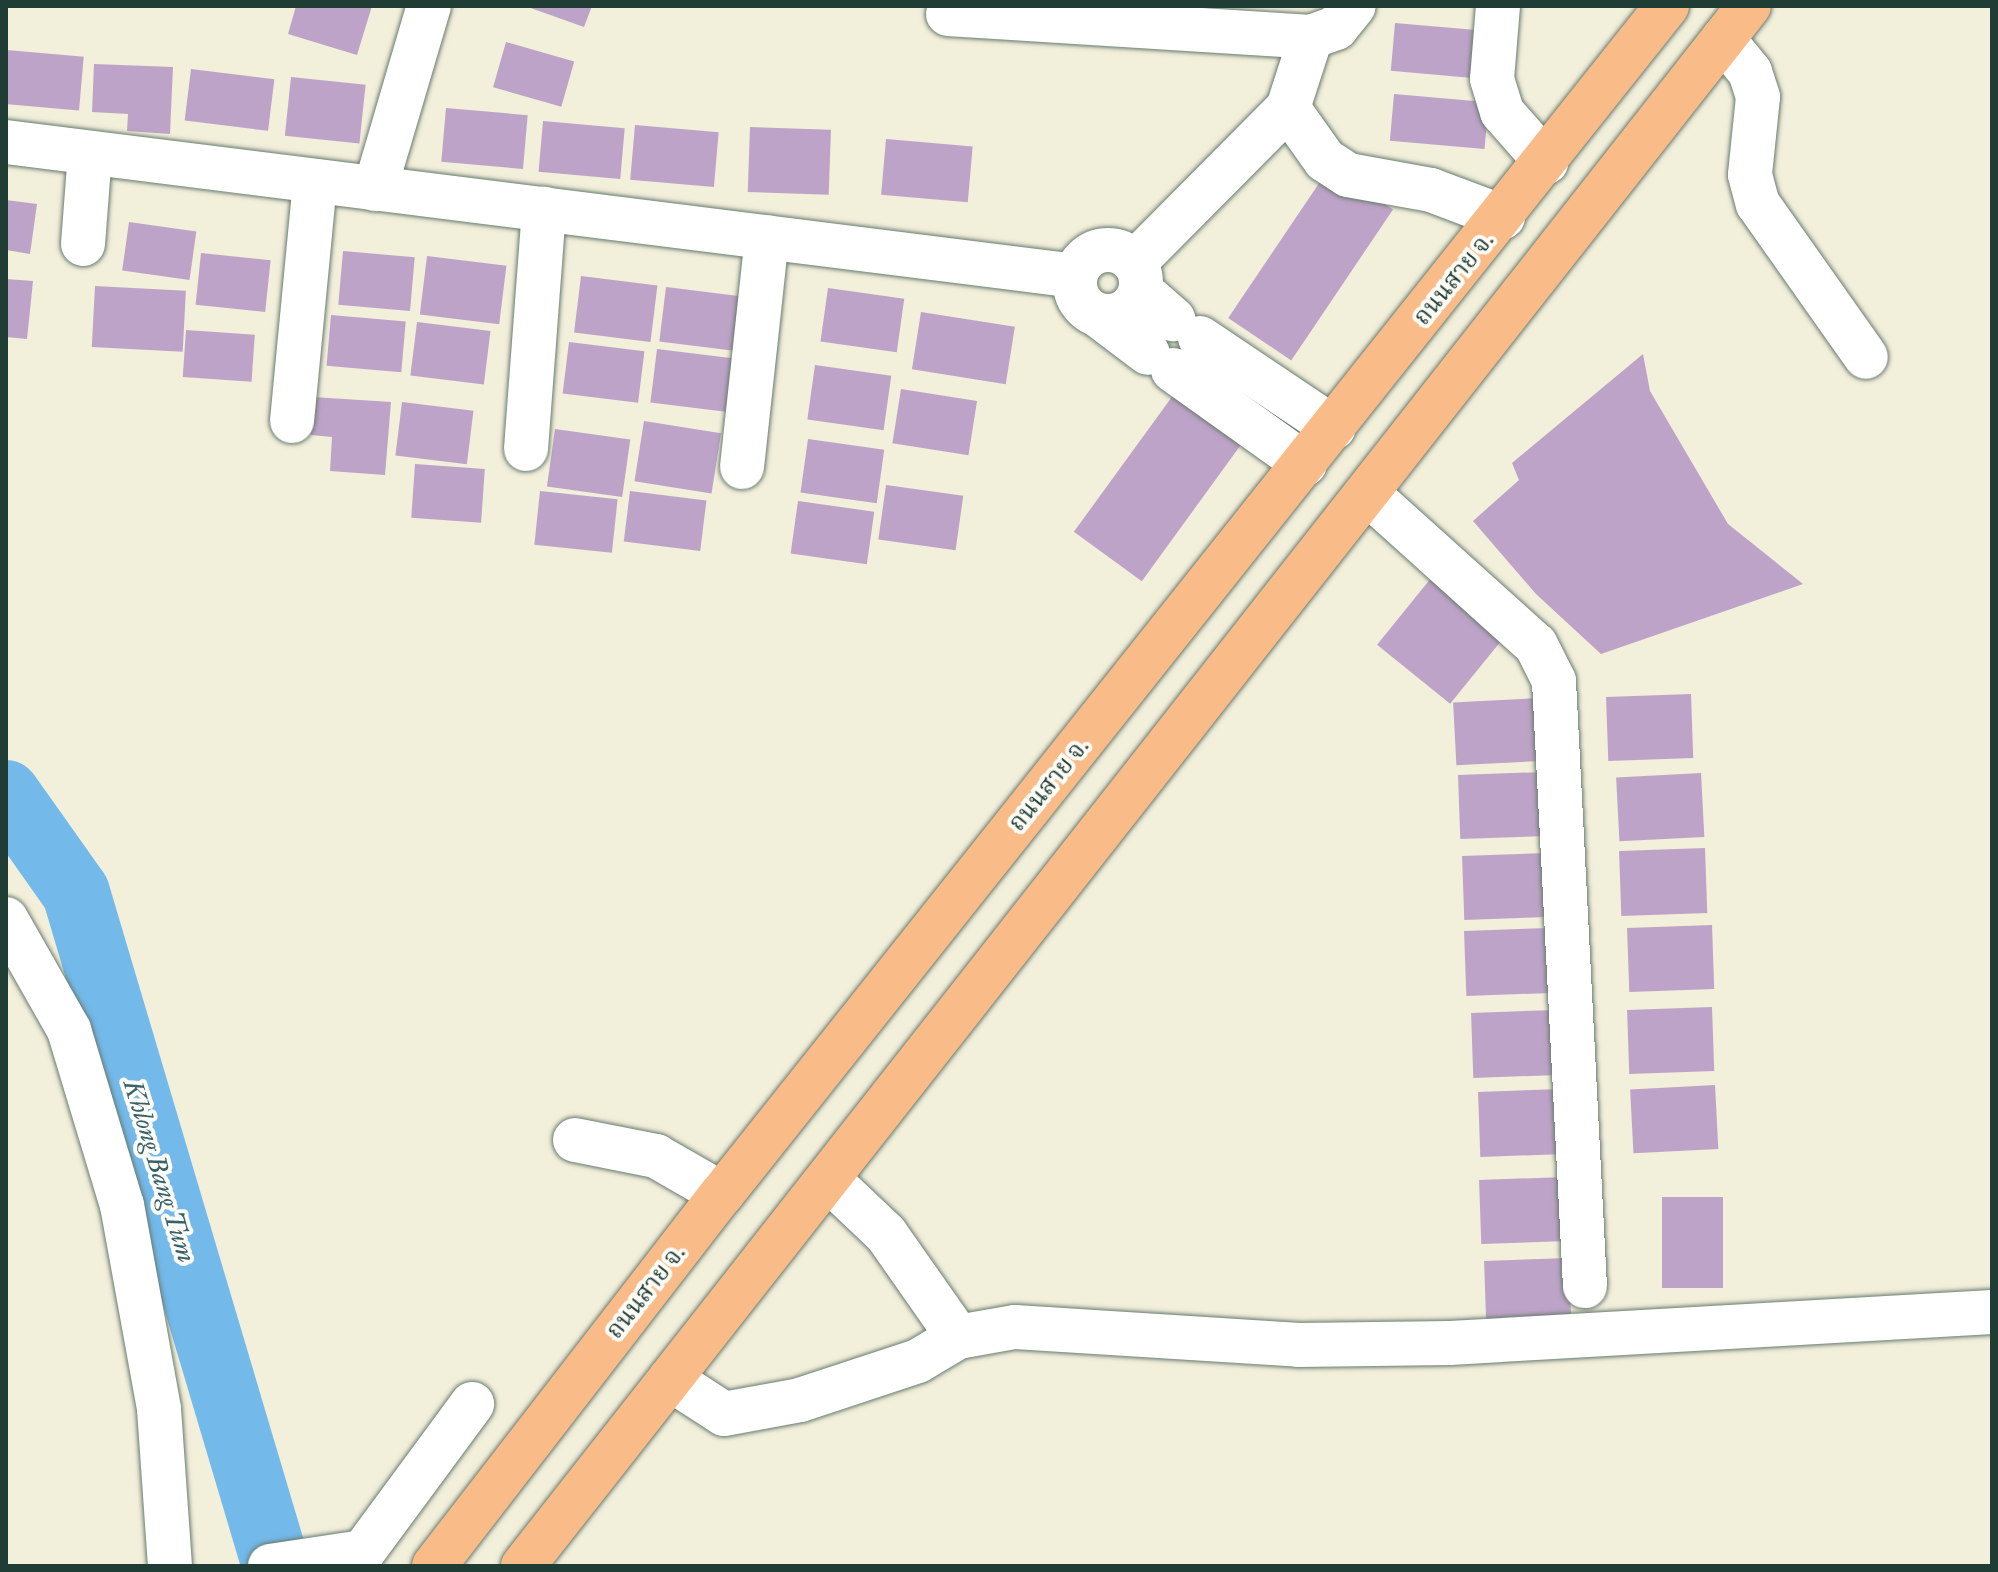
<!DOCTYPE html>
<html>
<head>
<meta charset="utf-8">
<style>
	body { margin:0 }
	#map { position:relative; width:1998px; height:1572px; overflow:hidden; background:#f2efdb; font-family:"IM FELL Great Primer","Noto Serif Thai",serif }
	div>[style] { position:absolute }
	[style*='--x'] { left:calc(var(--x)*1px); top:calc(var(--y)*1px); width:calc(var(--w)*1px); rotate:calc(var(--a)*1deg) }
	.river>* { height:68px; margin:-34px; padding:0 34px; transform-origin:34px; border-radius:34px; background:#73b9ea }
	.building>* { inset:0; background:#bea3c8; transform-origin:0 0 }
	.roads { filter:drop-shadow(0 0 2px #697b6e) drop-shadow(0 0 2px #697b6e) }
	.minor>* { height:44px; margin:-22px; padding:0 22px; transform-origin:22px; border-radius:22px; background:#fff }
	.minor>.ring { margin:-22px; padding:0; box-sizing:content-box; background:none; border:44px solid #fff; border-radius:50% }
	.major>* { height:44px; margin:-22px; padding:0 22px; transform-origin:22px; border-radius:22px; background:#f9bc89 }
	span { translate:-50% -50%; white-space:nowrap; text-align:center; line-height:1.15; -webkit-text-stroke:8px #fdfcf7; paint-order:stroke }
	.street-label { font-size:24px; color:#1f3d34 }
	.water-label { font-size:26px; color:#38626b; font-style:italic }
	.frame { position:absolute; inset:0; border:8px solid #1f3d34; pointer-events:none }
</style>
</head>
<body>
<div id="map">
	<div class="river">
		<div style="--x:6;--y:794;--w:121;--a:54.7"></div>
		<div style="--x:76;--y:893;--w:702;--a:73.45"></div>
	</div>
	<div class="building">
		<div style="clip-path:polygon(296px 6px,372px 6px,357px 55px,288px 34px)"></div>
		<div style="clip-path:polygon(525px 6px,592px 6px,584px 27px)"></div>
		<div style="left:1395px;top:23px;width:96px;height:48px;rotate:5deg"></div>
		<div style="left:506px;top:42px;width:71px;height:47px;rotate:16deg"></div>
		<div style="left:7px;top:50px;width:77px;height:54px;rotate:5deg"></div>
		<div style="clip-path:polygon(94px 64px,173px 67px,170px 134px,127px 131px,128px 114px,92px 112px)"></div>
		<div style="left:191px;top:69px;width:84px;height:52px;rotate:7deg"></div>
		<div style="left:291px;top:77px;width:75px;height:59px;rotate:6deg"></div>
		<div style="left:1394px;top:94px;width:95px;height:47px;rotate:5deg"></div>
		<div style="left:446px;top:108px;width:82px;height:54px;rotate:5deg"></div>
		<div style="left:543px;top:121px;width:82px;height:51px;rotate:5deg"></div>
		<div style="left:635px;top:125px;width:84px;height:55px;rotate:5deg"></div>
		<div style="left:750px;top:127px;width:81px;height:65px;rotate:2deg"></div>
		<div style="left:886px;top:139px;width:87px;height:56px;rotate:5deg"></div>
		<div style="left:1330px;top:167px;width:76px;height:182px;rotate:34deg"></div>
		<div style="clip-path:polygon(6px 200px,37px 204px,30px 254px,6px 250px)"></div>
		<div style="left:129px;top:222px;width:68px;height:49px;rotate:8deg"></div>
		<div style="left:343px;top:251px;width:72px;height:54px;rotate:5deg"></div>
		<div style="left:201px;top:253px;width:70px;height:52px;rotate:6deg"></div>
		<div style="left:427px;top:256px;width:80px;height:59px;rotate:7deg"></div>
		<div style="left:581px;top:276px;width:77px;height:57px;rotate:7deg"></div>
		<div style="clip-path:polygon(6px 279px,33px 281px,27px 339px,6px 337px)"></div>
		<div style="left:95px;top:286px;width:91px;height:61px;rotate:3deg"></div>
		<div style="left:666px;top:287px;width:75px;height:55px;rotate:7deg"></div>
		<div style="left:828px;top:288px;width:77px;height:54px;rotate:8deg"></div>
		<div style="left:921px;top:312px;width:95px;height:58px;rotate:9deg"></div>
		<div style="left:331px;top:315px;width:75px;height:51px;rotate:5deg"></div>
		<div style="left:417px;top:322px;width:74px;height:54px;rotate:7deg"></div>
		<div style="left:186px;top:330px;width:69px;height:47px;rotate:4deg"></div>
		<div style="left:569px;top:342px;width:76px;height:52px;rotate:7deg"></div>
		<div style="left:657px;top:349px;width:78px;height:54px;rotate:7deg"></div>
		<div style="clip-path:polygon(1643px 354px,1650px 391px,1728px 524px,1803px 584px,1601px 654px,1536px 594px,1473px 521px,1519px 480px,1512px 463px)"></div>
		<div style="left:815px;top:365px;width:77px;height:55px;rotate:8deg"></div>
		<div style="left:1182px;top:383px;width:84px;height:184px;rotate:36deg"></div>
		<div style="left:901px;top:389px;width:77px;height:55px;rotate:9deg"></div>
		<div style="clip-path:polygon(313px 397px,391px 402px,385px 475px,330px 471px,332px 437px,311px 435px)"></div>
		<div style="left:402px;top:402px;width:72px;height:54px;rotate:7deg"></div>
		<div style="left:644px;top:421px;width:78px;height:61px;rotate:9deg"></div>
		<div style="left:555px;top:429px;width:76px;height:58px;rotate:8deg"></div>
		<div style="left:808px;top:439px;width:77px;height:54px;rotate:8deg"></div>
		<div style="left:415px;top:464px;width:70px;height:54px;rotate:4deg"></div>
		<div style="left:886px;top:485px;width:78px;height:55px;rotate:8deg"></div>
		<div style="left:540px;top:491px;width:78px;height:54px;rotate:6deg"></div>
		<div style="left:630px;top:491px;width:77px;height:51px;rotate:7deg"></div>
		<div style="left:798px;top:501px;width:77px;height:53px;rotate:8deg"></div>
		<div style="left:1440px;top:567px;width:94px;height:100px;rotate:39deg"></div>
		<div style="left:1691px;top:694px;width:64px;height:85px;rotate:88deg"></div>
		<div style="left:1538px;top:698px;width:63px;height:85px;rotate:87deg"></div>
		<div style="left:1543px;top:772px;width:64px;height:85px;rotate:88deg"></div>
		<div style="left:1701px;top:773px;width:64px;height:85px;rotate:87deg"></div>
		<div style="left:1705px;top:848px;width:65px;height:86px;rotate:88deg"></div>
		<div style="left:1547px;top:853px;width:64px;height:85px;rotate:88deg"></div>
		<div style="left:1712px;top:925px;width:64px;height:85px;rotate:88deg"></div>
		<div style="left:1549px;top:928px;width:65px;height:85px;rotate:88deg"></div>
		<div style="left:1712px;top:1007px;width:64px;height:85px;rotate:88deg"></div>
		<div style="left:1556px;top:1010px;width:65px;height:85px;rotate:88deg"></div>
		<div style="left:1715px;top:1085px;width:64px;height:85px;rotate:87deg"></div>
		<div style="left:1563px;top:1089px;width:65px;height:85px;rotate:88deg"></div>
		<div style="left:1565px;top:1177px;width:64px;height:86px;rotate:88deg"></div>
		<div style="left:1662px;top:1197px;width:61px;height:91px"></div>
		<div style="left:1569px;top:1258px;width:64px;height:85px;rotate:88deg"></div>
	</div>
	<div class="roads">
		<div class="minor">
			<div style="--x:1498;--y:6;--w:73;--a:94.7"></div>
			<div style="--x:1492;--y:79;--w:34;--a:73"></div>
			<div style="--x:1502;--y:112;--w:67;--a:48.7"></div>
			<div style="--x:948;--y:14;--w:364;--a:3.6"></div>
			<div style="--x:1311;--y:37;--w:27;--a:-20"></div>
			<div style="--x:1336;--y:28;--w:28;--a:-51"></div>
			<div style="--x:1723;--y:39;--w:43;--a:50.7"></div>
			<div style="--x:1750;--y:72;--w:26;--a:72"></div>
			<div style="--x:1758;--y:97;--w:78;--a:95.9"></div>
			<div style="--x:1750;--y:175;--w:30;--a:75"></div>
			<div style="--x:1758;--y:204;--w:187;--a:54.8"></div>
			<div style="--x:1288;--y:108;--w:64;--a:54.6"></div>
			<div style="--x:1325;--y:160;--w:27;--a:33"></div>
			<div style="--x:1348;--y:175;--w:84;--a:10.2"></div>
			<div style="--x:1431;--y:190;--w:77;--a:20.6"></div>
			<div style="--x:6;--y:142;--w:1077;--a:7.14"></div>
			<div style="--x:375;--y:189;--w:191;--a:-73.6"></div>
			<div style="--x:83;--y:244;--w:91;--a:-85.6"></div>
			<div class="ring" style="left:1075px;top:250px;width:22px;height:22px"></div>
			<div style="--x:1135;--y:262;--w:217;--a:-45.2"></div>
			<div style="--x:1288;--y:108;--w:75;--a:-72.1"></div>
			<div style="--x:1141;--y:291;--w:43;--a:41.2"></div>
			<div style="--x:1099;--y:316;--w:61;--a:37.1"></div>
			<div style="--x:1200;--y:338;--w:161;--a:33.9"></div>
			<div style="--x:1173;--y:370;--w:162;--a:35.5"></div>
			<div style="--x:292;--y:421;--w:241;--a:-84.5"></div>
			<div style="--x:526;--y:449;--w:241;--a:-85.7"></div>
			<div style="--x:742;--y:467;--w:231;--a:-83.8"></div>
			<div style="--x:1367;--y:493;--w:227;--a:42"></div>
			<div style="--x:1536;--y:645;--w:40;--a:63.4"></div>
			<div style="--x:1554;--y:681;--w:606;--a:87.07"></div>
			<div style="--x:6;--y:919;--w:128;--a:60.4"></div>
			<div style="--x:69;--y:1030;--w:183;--a:73.2"></div>
			<div style="--x:122;--y:1205;--w:207;--a:79.7"></div>
			<div style="--x:159;--y:1409;--w:157;--a:86"></div>
			<div style="--x:575;--y:1140;--w:83;--a:11.2"></div>
			<div style="--x:656;--y:1156;--w:76;--a:29.9"></div>
			<div style="--x:828;--y:1179;--w:80;--a:43.5"></div>
			<div style="--x:886;--y:1234;--w:126;--a:55"></div>
			<div style="--x:670;--y:1379;--w:64;--a:32.9"></div>
			<div style="--x:724;--y:1414;--w:77;--a:-10.4"></div>
			<div style="--x:800;--y:1400;--w:124;--a:-18.3"></div>
			<div style="--x:918;--y:1361;--w:47;--a:-31"></div>
			<div style="--x:958;--y:1337;--w:58;--a:-10"></div>
			<div style="--x:1015;--y:1327;--w:285;--a:3.6"></div>
			<div style="--x:1299;--y:1345;--w:151;--a:-0.8"></div>
			<div style="--x:1450;--y:1343;--w:543;--a:-3.27"></div>
			<div style="--x:270;--y:1566;--w:94;--a:-8.6"></div>
			<div style="--x:363;--y:1552;--w:184;--a:-53.6"></div>
		</div>
		<div class="major">
			<div style="--x:434;--y:1566;--w:470;--a:-52.3"></div>
			<div style="--x:722;--y:1194;--w:1518;--a:-51.5"></div>
			<div style="--x:523;--y:1566;--w:1984;--a:-51.84"></div>
		</div>
	</div>
	<div class="street-label">
		<span style="left:1454px;top:279px;rotate:-51deg">ถนนสาย จ.</span>
		<span style="left:1049px;top:785px;rotate:-51deg">ถนนสาย จ.</span>
		<span style="left:646px;top:1292px;rotate:-52deg">ถนนสาย จ.</span>
	</div>
	<div class="water-label">
		<span style="left:159px;top:1171px;rotate:73deg">Khlong Bang Tum</span>
	</div>
	<div class="frame"></div>
</div>
</body>
</html>
